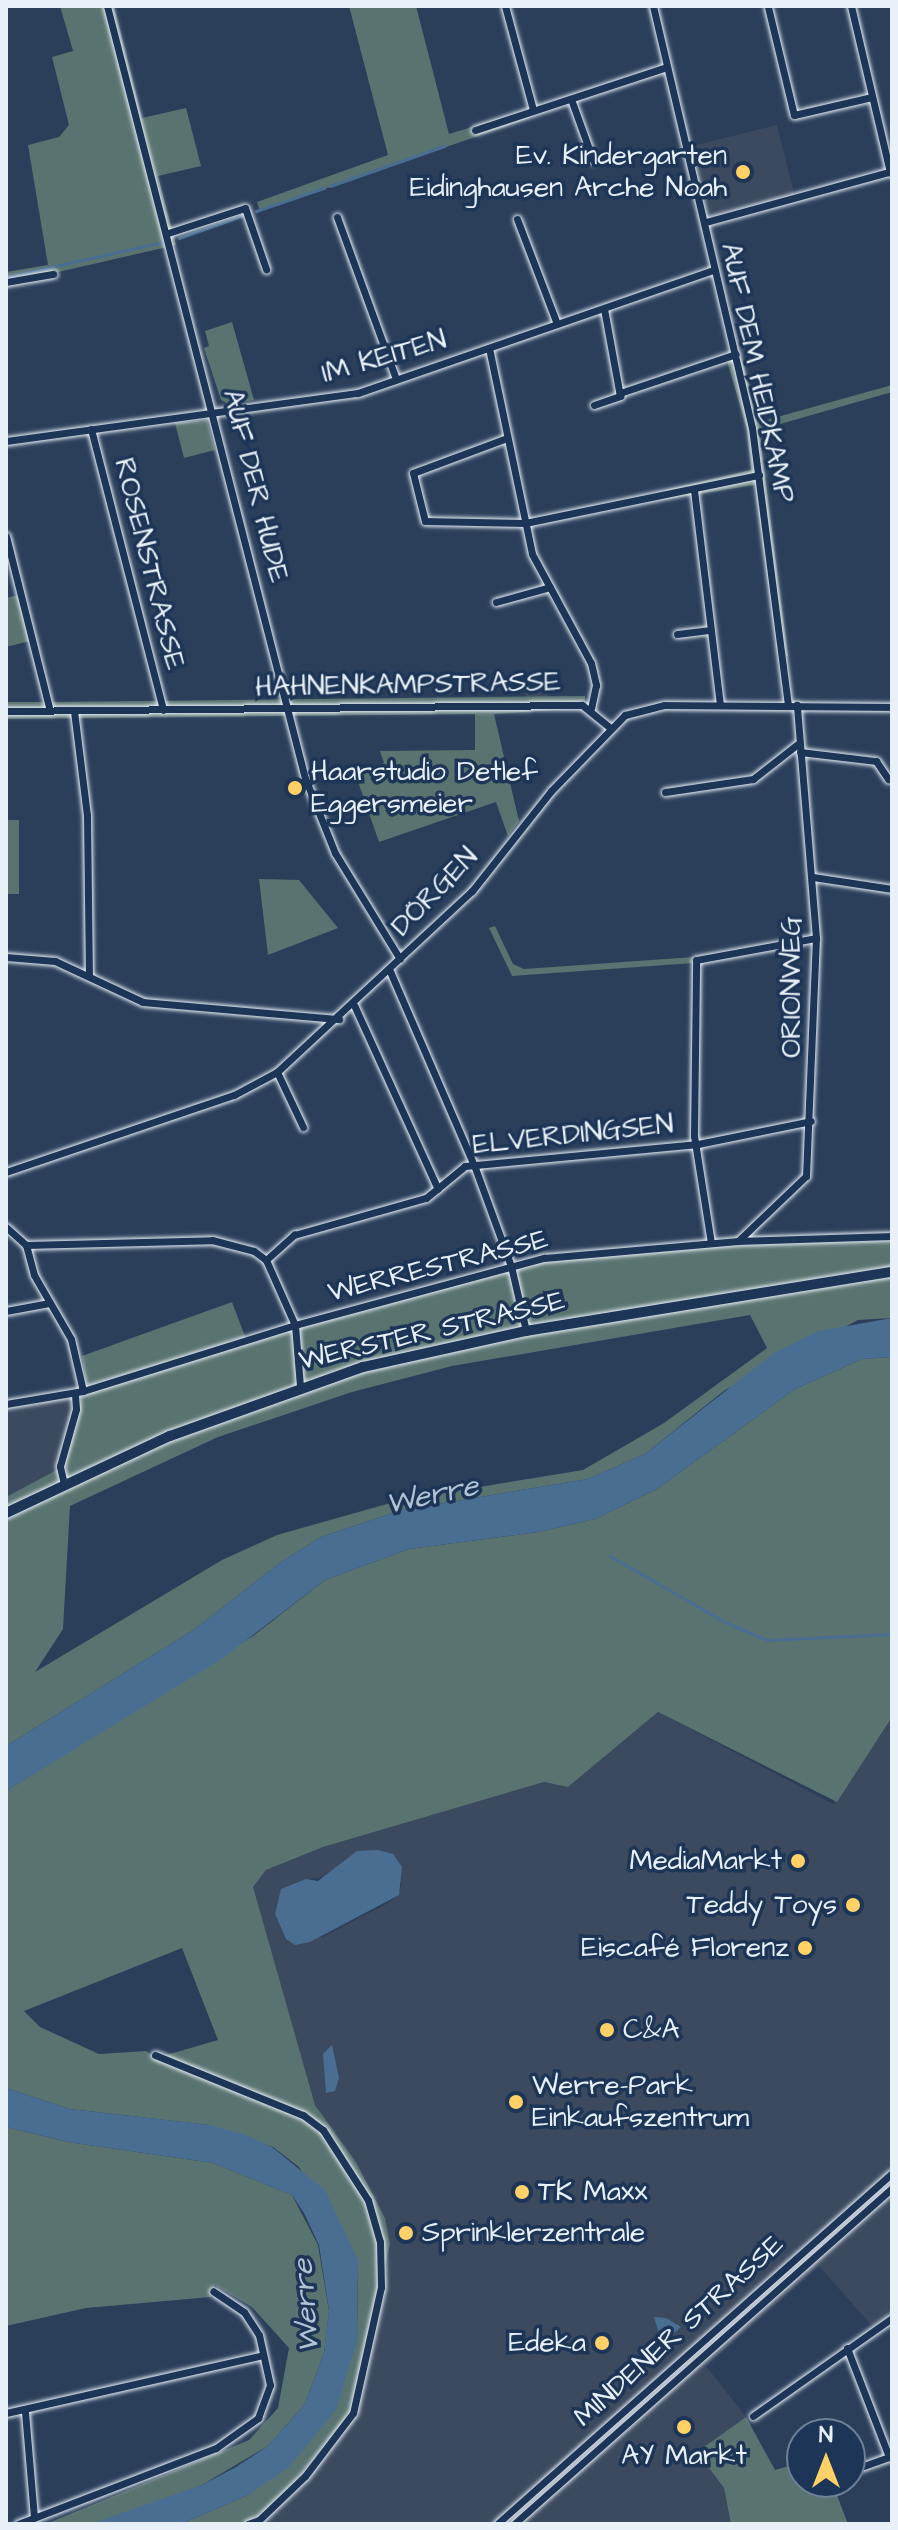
<!DOCTYPE html>
<html>
<head>
<meta charset="utf-8">
<style>
	body { margin:0 }
	#map { position:relative; width:898px; height:2530px; overflow:hidden; background:#2b3f5b; font-family:"Architects Daughter",sans-serif }
	div>[style] { position:absolute }
	[style*='--x'] { left:calc(var(--x)*1px); top:calc(var(--y)*1px); width:calc(var(--w)*1px); rotate:calc(var(--a)*1deg) }
	.built>* { inset:0; background:#3c4a60; transform-origin:0 0 }
	.green>* { inset:0; background:#597370; transform-origin:0 0 }
	.water>* { inset:0; background:#4a6e91 }
	.stream>* { height:3px; margin:-1.5px; padding:0 1.5px; transform-origin:1.5px; border-radius:1.5px; background:#4a6e91 }
	.roads { filter:drop-shadow(0 0 2px #e8f1f8) drop-shadow(0 0 2px #e8f1f8) }
	.street>* { height:7px; margin:-3.5px; padding:0 3.5px; transform-origin:3.5px; border-radius:3.5px; background:#1d3557 }
	.secondary>* { height:10px; margin:-5px; padding:0 5px; transform-origin:5px; border-radius:5px; background:#1d3557 }
	.dots>* { width:22px; height:22px; translate:-50% -50%; box-sizing:border-box; border:4px solid #1d3557; border-radius:50% }
	span { translate:-50% -50%; white-space:nowrap; text-align:center; line-height:1.15; -webkit-text-stroke:7px #1d3557; paint-order:stroke }
	.poi-label { font-size:28px; color:#e8f1f8 }
	.right { translate:-100% -50%; text-align:right }
	.left { translate:0 -50%; text-align:left }
	.street-label { font-size:28px; color:#e8f1f8 }
	.water-label { font-size:30px; color:#b1c3d4; font-style:italic }
	.frame { position:absolute; inset:0; border:8px solid #e8f1f8; pointer-events:none }
	.north { position:absolute; left:786px; top:2418px; width:80px; height:80px; box-sizing:border-box; background:#1d3557; border:2px solid #6e8097; border-radius:50%; rotate:0deg; font-size:22px; font-weight:700; line-height:32px; text-align:center; color:#e8f1f8 }
	.north::after { content:''; display:block; margin:auto; width:28px; height:36px; background:#ffd166; clip-path:polygon(50% 0,100% 100%,50% 72%,0 100%) }
</style>
</head>
<body>
<div id="map">
	<div class="built">
		<div style="left:777px;top:125px;width:72px;height:88px;rotate:76deg"></div>
		<div style="clip-path:polygon(547px 683px,548px 697px,526px 698px,524px 689px)"></div>
		<div style="clip-path:polygon(82px 1397px,64px 1466px,6px 1497px,6px 1408px)"></div>
		<div style="clip-path:polygon(evenodd,658px 1712px,833px 1804px,892px 1717px,892px 2314px,873px 2327px,819px 2266px,706px 2366px,746px 2417px,697px 2452px,724px 2488px,731px 2524px,245px 2524px,369px 2330px,385px 2218px,356px 2162px,315px 2105px,252px 1887px,266px 1870px,323px 1847px,544px 1782px,568px 1787px,658px 1712px,326px 1877px,402px 1882px,398px 1895px,388px 1903px,323px 1937px,286px 1939px,275px 1914px,306px 1879px,326px 1877px)"></div>
	</div>
	<div class="green">
		<div style="clip-path:polygon(60px 6px,114px 6px,142px 118px,186px 108px,201px 166px,158px 176px,176px 245px,6px 284px,6px 272px,48px 265px,28px 145px,59px 137px,69px 125px,52px 57px,73px 51px)"></div>
		<div style="clip-path:polygon(349px 6px,416px 6px,449px 134px,527px 110px,530px 118px,260px 211px,257px 202px,388px 155px)"></div>
		<div style="clip-path:polygon(232px 322px,254px 400px,228px 404px,221px 400px,204px 348px,209px 346px,205px 331px)"></div>
		<div style="clip-path:polygon(741px 356px,759px 422px,892px 385px,892px 392px,759px 430px,788px 656px,778px 657px,755px 485px,667px 499px,665px 490px,751px 470px,747px 429px,727px 361px)"></div>
		<div style="clip-path:polygon(207px 420px,215px 450px,184px 458px,175px 423px)"></div>
		<div style="clip-path:polygon(6px 526px,52px 702px,585px 696px,585px 708px,494px 714px,519px 821px,508px 836px,496px 802px,379px 842px,355px 773px,384px 763px,380px 751px,475px 750px,475px 714px,6px 719px,6px 702px,44px 702px,30px 641px,6px 647px,6px 598px,18px 595px)"></div>
		<div style="left:6px;top:820px;width:13px;height:74px"></div>
		<div style="clip-path:polygon(259px 879px,299px 880px,338px 928px,268px 955px)"></div>
		<div style="clip-path:polygon(495px 926px,513px 964px,524px 969px,694px 957px,694px 963px,512px 976px,489px 928px)"></div>
		<div style="clip-path:polygon(evenodd,892px 1241px,892px 1318px,858px 1320px,725px 1390px,645px 1454px,588px 1479px,402px 1510px,321px 1537px,281px 1562px,195px 1629px,6px 1746px,6px 1497px,64px 1466px,82px 1397px,88px 1394px,82px 1356px,232px 1302px,246px 1339px,544px 1259px,726px 1244px,892px 1241px,750px 1315px,767px 1348px,664px 1423px,583px 1470px,401px 1500px,277px 1535px,222px 1560px,35px 1672px,63px 1629px,70px 1506px,218px 1437px,352px 1392px,452px 1366px,750px 1315px)"></div>
		<div style="clip-path:polygon(evenodd,892px 1357px,892px 1717px,837px 1802px,658px 1712px,568px 1787px,544px 1782px,323px 1847px,266px 1870px,253px 1887px,315px 2105px,356px 2162px,385px 2218px,390px 2244px,350px 2414px,275px 2506px,243px 2524px,181px 2524px,248px 2495px,357px 2341px,358px 2261px,299px 2167px,273px 2147px,209px 2125px,70px 2109px,6px 2088px,6px 1791px,253px 1636px,325px 1580px,409px 1549px,538px 1532px,595px 1519px,657px 1489px,795px 1389px,862px 1359px,892px 1357px,182px 1948px,218px 2040px,156px 2058px,146px 2051px,99px 2054px,40px 2027px,24px 2011px,182px 1948px)"></div>
		<div style="clip-path:polygon(6px 2127px,68px 2142px,213px 2163px,292px 2195px,318px 2245px,329px 2311px,324px 2353px,305px 2404px,268px 2446px,202px 2485px,144px 2507px,90px 2524px,46px 2524px,249px 2440px,278px 2408px,289px 2348px,252px 2307px,215px 2285px,211px 2297px,86px 2308px,6px 2326px)"></div>
		<div style="clip-path:polygon(746px 2417px,775px 2470px,802px 2462px,802px 2482px,832px 2482px,848px 2524px,731px 2524px,724px 2488px,697px 2452px)"></div>
	</div>
	<div class="water">
		<div style="clip-path:polygon(892px 1318px,892px 1357px,862px 1359px,795px 1389px,657px 1489px,595px 1519px,538px 1532px,409px 1549px,325px 1580px,223px 1658px,6px 1791px,6px 1746px,195px 1629px,281px 1562px,321px 1537px,402px 1510px,588px 1479px,645px 1454px,774px 1353px,819px 1331px)"></div>
		<div style="clip-path:polygon(378px 1850px,393px 1854px,402px 1867px,399px 1895px,310px 1942px,295px 1945px,286px 1939px,275px 1914px,281px 1889px,306px 1879px,318px 1881px,357px 1851px)"></div>
		<div style="clip-path:polygon(332px 2045px,339px 2078px,335px 2091px,326px 2093px,323px 2054px)"></div>
		<div style="clip-path:polygon(6px 2088px,70px 2109px,210px 2125px,246px 2135px,272px 2147px,325px 2190px,358px 2260px,357px 2341px,336px 2410px,288px 2468px,248px 2495px,181px 2524px,90px 2524px,202px 2485px,236px 2467px,268px 2446px,305px 2404px,324px 2353px,329px 2310px,319px 2245px,304px 2213px,292px 2195px,213px 2163px,68px 2142px,6px 2127px)"></div>
		<div style="clip-path:polygon(654px 2317px,666px 2318px,681px 2327px,671px 2336px,658px 2330px)"></div>
	</div>
	<div class="stream">
		<div style="--x:330;--y:186;--w:121;--a:-19.3"></div>
		<div style="--x:256;--y:211;--w:72;--a:-18.7"></div>
		<div style="--x:179;--y:238;--w:66;--a:-19.5"></div>
		<div style="--x:6;--y:277;--w:160;--a:-12.6"></div>
		<div style="--x:610;--y:1556;--w:133;--a:29.9"></div>
		<div style="--x:725;--y:1622;--w:46;--a:23.2"></div>
		<div style="--x:767;--y:1640;--w:125;--a:-2.7"></div>
	</div>
	<div class="roads">
		<div class="street">
			<div style="--x:107;--y:6;--w:797;--a:75.62"></div>
			<div style="--x:305;--y:778;--w:81;--a:68.2"></div>
			<div style="--x:335;--y:853;--w:124;--a:58.5"></div>
			<div style="--x:505;--y:6;--w:108;--a:74.9"></div>
			<div style="--x:653;--y:6;--w:433;--a:76.8"></div>
			<div style="--x:752;--y:428;--w:279;--a:82.6"></div>
			<div style="--x:851;--y:6;--w:171;--a:76.8"></div>
			<div style="--x:768;--y:7;--w:111;--a:76.5"></div>
			<div style="--x:794;--y:115;--w:80;--a:-13"></div>
			<div style="--x:571;--y:99;--w:65;--a:70.2"></div>
			<div style="--x:475;--y:130;--w:202;--a:-18.2"></div>
			<div style="--x:337;--y:217;--w:172;--a:70"></div>
			<div style="--x:517;--y:219;--w:112;--a:69.1"></div>
			<div style="--x:706;--y:222;--w:193;--a:-15.3"></div>
			<div style="--x:168;--y:233;--w:81;--a:-18"></div>
			<div style="--x:245;--y:208;--w:65;--a:71"></div>
			<div style="--x:6;--y:282;--w:48;--a:-9.7"></div>
			<div style="--x:489;--y:348;--w:210;--a:78.2"></div>
			<div style="--x:532;--y:554;--w:124;--a:61.6"></div>
			<div style="--x:591;--y:663;--w:23;--a:77"></div>
			<div style="--x:596;--y:685;--w:24;--a:102"></div>
			<div style="--x:620;--y:393;--w:122;--a:-18.6"></div>
			<div style="--x:594;--y:405;--w:28;--a:-19"></div>
			<div style="--x:620;--y:396;--w:88;--a:-100.4"></div>
			<div style="--x:91;--y:429;--w:290;--a:75.6"></div>
			<div style="--x:507;--y:438;--w:100;--a:159.6"></div>
			<div style="--x:413;--y:473;--w:49;--a:76"></div>
			<div style="--x:425;--y:521;--w:100;--a:1.1"></div>
			<div style="--x:525;--y:523;--w:239;--a:-11.6"></div>
			<div style="--x:6;--y:441;--w:355;--a:-7.8"></div>
			<div style="--x:358;--y:393;--w:377;--a:-19.1"></div>
			<div style="--x:694;--y:490;--w:216;--a:83.1"></div>
			<div style="--x:6;--y:536;--w:180;--a:75.9"></div>
			<div style="--x:496;--y:602;--w:56;--a:-15.5"></div>
			<div style="--x:677;--y:634;--w:34;--a:-7"></div>
			<div style="--x:6;--y:711;--w:576;--a:-0.6"></div>
			<div style="--x:582;--y:705;--w:35;--a:39"></div>
			<div style="--x:74;--y:711;--w:105;--a:82.9"></div>
			<div style="--x:87;--y:815;--w:161;--a:89.3"></div>
			<div style="--x:800;--y:752;--w:77;--a:6.8"></div>
			<div style="--x:876;--y:761;--w:22;--a:56"></div>
			<div style="--x:665;--y:792;--w:89;--a:-8.4"></div>
			<div style="--x:753;--y:779;--w:58;--a:-38"></div>
			<div style="--x:813;--y:877;--w:80;--a:8.6"></div>
			<div style="--x:6;--y:957;--w:49;--a:4.7"></div>
			<div style="--x:55;--y:961;--w:97;--a:25"></div>
			<div style="--x:143;--y:1002;--w:197;--a:5"></div>
			<div style="--x:389;--y:969;--w:214;--a:66.6"></div>
			<div style="--x:474;--y:1165;--w:108;--a:69.9"></div>
			<div style="--x:511;--y:1266;--w:67;--a:77"></div>
			<div style="--x:354;--y:1005;--w:202;--a:65.5"></div>
			<div style="--x:277;--y:1072;--w:61;--a:64.7"></div>
			<div style="--x:6;--y:1172;--w:241;--a:-18.7"></div>
			<div style="--x:234;--y:1095;--w:49;--a:-28.1"></div>
			<div style="--x:277;--y:1072;--w:266;--a:-42.9"></div>
			<div style="--x:472;--y:891;--w:127;--a:-51.7"></div>
			<div style="--x:551;--y:791;--w:106;--a:-45.8"></div>
			<div style="--x:625;--y:715;--w:40;--a:-14.4"></div>
			<div style="--x:664;--y:705;--w:228;--a:0.5"></div>
			<div style="--x:6;--y:1227;--w:27;--a:42"></div>
			<div style="--x:26;--y:1245;--w:31;--a:75"></div>
			<div style="--x:34;--y:1275;--w:74;--a:60"></div>
			<div style="--x:71;--y:1339;--w:53;--a:77"></div>
			<div style="--x:738;--y:1241;--w:94;--a:-43.7"></div>
			<div style="--x:806;--y:1176;--w:238;--a:-87.6"></div>
			<div style="--x:816;--y:938;--w:234;--a:-94.7"></div>
			<div style="--x:711;--y:1243;--w:108;--a:-99"></div>
			<div style="--x:694;--y:1136;--w:176;--a:-89.3"></div>
			<div style="--x:696;--y:960;--w:122;--a:-10.4"></div>
			<div style="--x:26;--y:1245;--w:186;--a:-1.5"></div>
			<div style="--x:212;--y:1240;--w:43;--a:14.7"></div>
			<div style="--x:254;--y:1251;--w:15;--a:37"></div>
			<div style="--x:266;--y:1260;--w:71;--a:66"></div>
			<div style="--x:295;--y:1325;--w:61;--a:85.3"></div>
			<div style="--x:266;--y:1260;--w:38;--a:-42"></div>
			<div style="--x:294;--y:1235;--w:137;--a:-15.7"></div>
			<div style="--x:426;--y:1198;--w:50;--a:-39.4"></div>
			<div style="--x:465;--y:1166;--w:234;--a:-5.4"></div>
			<div style="--x:698;--y:1144;--w:115;--a:-11.5"></div>
			<div style="--x:6;--y:1311;--w:44;--a:-10.5"></div>
			<div style="--x:6;--y:1404;--w:78;--a:-9.6"></div>
			<div style="--x:83;--y:1391;--w:222;--a:-17.3"></div>
			<div style="--x:295;--y:1325;--w:258;--a:-15.1"></div>
			<div style="--x:544;--y:1258;--w:195;--a:-5"></div>
			<div style="--x:738;--y:1241;--w:154;--a:-1.9"></div>
			<div style="--x:64;--y:1484;--w:18;--a:-103"></div>
			<div style="--x:60;--y:1466;--w:59;--a:-74.3"></div>
			<div style="--x:76;--y:1409;--w:16;--a:-94"></div>
			<div style="--x:155;--y:2055;--w:160;--a:22.1"></div>
			<div style="--x:303;--y:2115;--w:25;--a:37"></div>
			<div style="--x:323;--y:2130;--w:83;--a:57.3"></div>
			<div style="--x:368;--y:2200;--w:44;--a:74.1"></div>
			<div style="--x:380;--y:2242;--w:45;--a:88.7"></div>
			<div style="--x:381;--y:2287;--w:129;--a:102.5"></div>
			<div style="--x:353;--y:2413;--w:79;--a:127.3"></div>
			<div style="--x:305;--y:2476;--w:64;--a:136.3"></div>
			<div style="--x:259;--y:2520;--w:12;--a:160"></div>
			<div style="--x:847;--y:2348;--w:117;--a:68.9"></div>
			<div style="--x:889;--y:2457;--w:41;--a:160.3"></div>
			<div style="--x:25;--y:2412;--w:106;--a:85.1"></div>
			<div style="--x:6;--y:2413;--w:259;--a:-12.7"></div>
			<div style="--x:753;--y:2416;--w:170;--a:-35.2"></div>
			<div style="--x:18;--y:2524;--w:212;--a:-21"></div>
			<div style="--x:216;--y:2448;--w:52;--a:-35.5"></div>
			<div style="--x:258;--y:2418;--w:35;--a:-70"></div>
			<div style="--x:270;--y:2385;--w:51;--a:-102.4"></div>
			<div style="--x:259;--y:2335;--w:27;--a:-123"></div>
			<div style="--x:244;--y:2312;--w:37;--a:-146"></div>
			<div style="--x:497;--y:2524;--w:528;--a:-41.62"></div>
			<div style="--x:514;--y:2524;--w:506;--a:-41.63"></div>
		</div>
		<div class="secondary">
			<div style="--x:6;--y:1513;--w:181;--a:-25.2"></div>
			<div style="--x:170;--y:1436;--w:205;--a:-19.7"></div>
			<div style="--x:363;--y:1367;--w:167;--a:-12.5"></div>
			<div style="--x:526;--y:1331;--w:371;--a:-9.2"></div>
		</div>
	</div>
	<div class="dots">
		<div style="left:743px;top:172px;background:#ffd166"></div>
		<div style="left:295px;top:788px;background:#ffd166"></div>
		<div style="left:798px;top:1861px;background:#ffd166"></div>
		<div style="left:853px;top:1905px;background:#ffd166"></div>
		<div style="left:805px;top:1948px;background:#ffd166"></div>
		<div style="left:607px;top:2030px;background:#ffd166"></div>
		<div style="left:516px;top:2102px;background:#ffd166"></div>
		<div style="left:522px;top:2192px;background:#ffd166"></div>
		<div style="left:406px;top:2233px;background:#ffd166"></div>
		<div style="left:602px;top:2343px;background:#ffd166"></div>
		<div style="left:684px;top:2427px;background:#ffd166"></div>
	</div>
	<div class="poi-label">
		<span class="right" style="left:727px;top:172px">Ev. Kindergarten<br>Eidinghausen Arche Noah</span>
		<span class="left" style="left:311px;top:788px">Haarstudio Detlef<br>Eggersmeier</span>
		<span class="right" style="left:782px;top:1861px">MediaMarkt</span>
		<span class="right" style="left:837px;top:1905px">Teddy Toys</span>
		<span class="right" style="left:789px;top:1948px">Eiscafé Florenz</span>
		<span class="left" style="left:623px;top:2030px">C&amp;A</span>
		<span class="left" style="left:532px;top:2102px">Werre-Park<br>Einkaufszentrum</span>
		<span class="left" style="left:538px;top:2192px">TK Maxx</span>
		<span class="left" style="left:422px;top:2233px">Sprinklerzentrale</span>
		<span class="right" style="left:586px;top:2343px">Edeka</span>
		<span style="left:684px;top:2456px">AY Markt</span>
	</div>
	<div class="street-label">
		<span style="left:384px;top:357px;rotate:-16deg">IM KEITEN</span>
		<span style="left:757px;top:373px;rotate:78deg">AUF DEM HEIDKAMP</span>
		<span style="left:255px;top:486px;rotate:76deg">AUF DER HUDE</span>
		<span style="left:149px;top:564px;rotate:76deg">ROSENSTRASSE</span>
		<span style="left:408px;top:685px;rotate:-1deg">HAHNENKAMPSTRASSE</span>
		<span style="left:435px;top:892px;rotate:-46deg">DÖRGEN</span>
		<span style="left:792px;top:987px;rotate:-90deg">ORIONWEG</span>
		<span style="left:573px;top:1135px;rotate:-6deg">ELVERDINGSEN</span>
		<span style="left:438px;top:1266px;rotate:-14deg">WERRESTRASSE</span>
		<span style="left:432px;top:1331px;rotate:-13deg">WERSTER STRASSE</span>
		<span style="left:679px;top:2331px;rotate:-42deg">MINDENER STRASSE</span>
	</div>
	<div class="water-label">
		<span style="left:432px;top:1495px;rotate:-12deg">Werre</span>
		<span style="left:306px;top:2306px;rotate:-94deg">Werre</span>
	</div>
	<div class="frame"></div>
	<div class="north">N</div>
</div>
</body>
</html>
